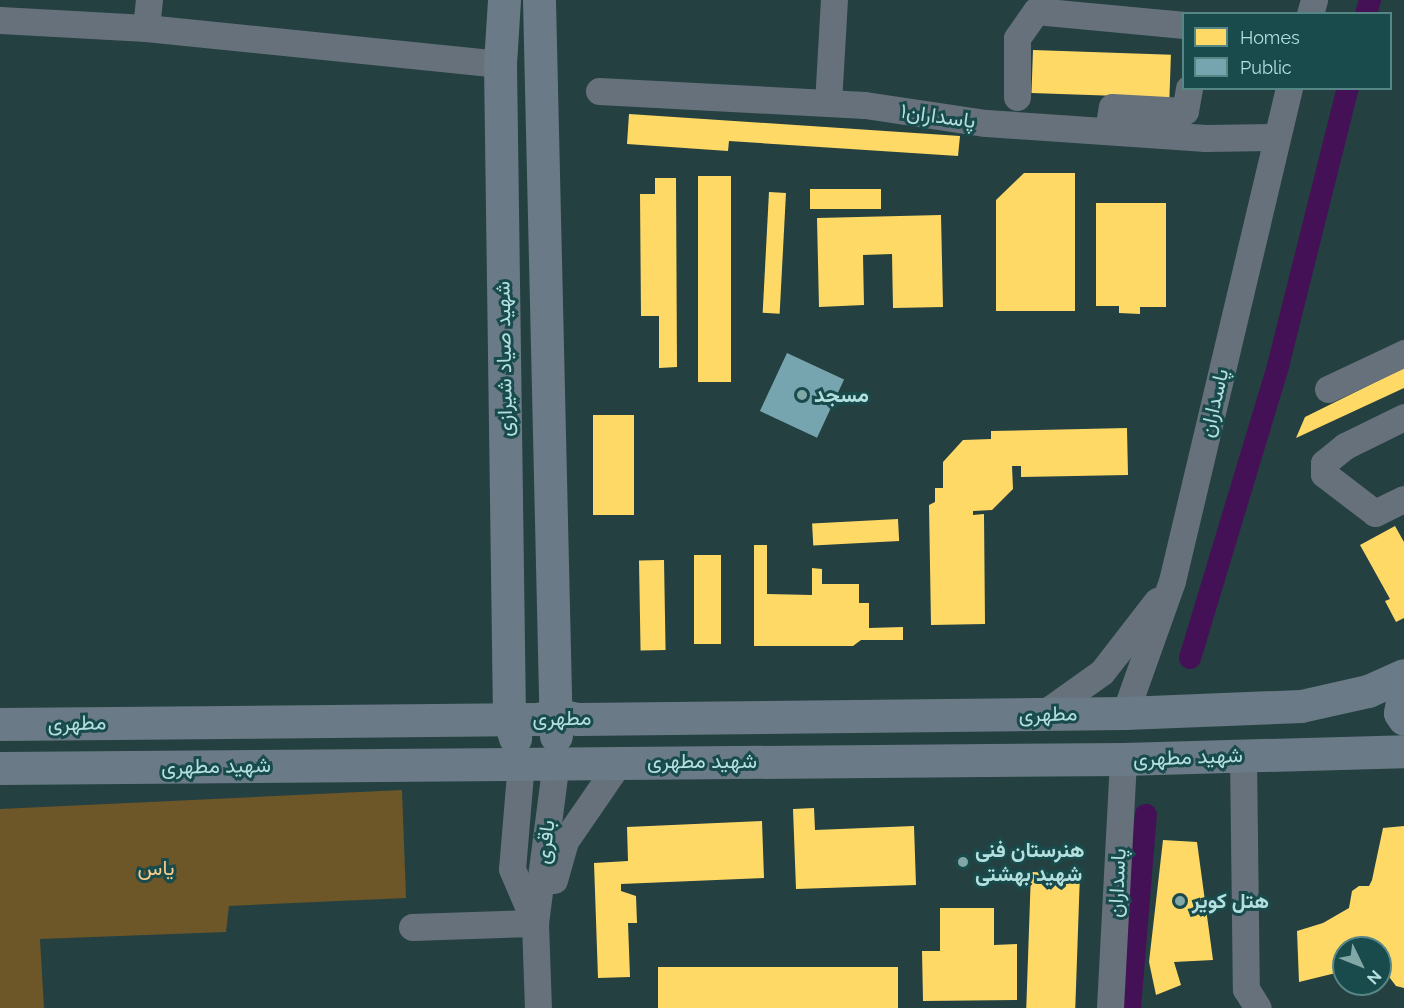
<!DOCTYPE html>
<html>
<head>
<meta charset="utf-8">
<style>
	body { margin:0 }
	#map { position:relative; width:1404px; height:1008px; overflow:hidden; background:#254040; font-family:Raleway,Vazirmatn,sans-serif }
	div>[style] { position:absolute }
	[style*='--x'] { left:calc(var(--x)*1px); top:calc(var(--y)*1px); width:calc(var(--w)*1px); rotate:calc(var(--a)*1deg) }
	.green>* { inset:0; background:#6d5628 }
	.homes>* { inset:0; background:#ffd966; transform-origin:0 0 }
	.public>* { inset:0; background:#76a5af; transform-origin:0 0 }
	.canal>* { height:22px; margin:-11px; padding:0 11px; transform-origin:11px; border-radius:11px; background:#451156 }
	.minor>* { height:27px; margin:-13.5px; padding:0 13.5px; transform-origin:13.5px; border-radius:13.5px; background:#66717c }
	.major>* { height:33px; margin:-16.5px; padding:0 16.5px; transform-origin:16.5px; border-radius:16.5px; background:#6a7a86 }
	.dots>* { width:16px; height:16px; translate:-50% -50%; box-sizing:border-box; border:3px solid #194b4c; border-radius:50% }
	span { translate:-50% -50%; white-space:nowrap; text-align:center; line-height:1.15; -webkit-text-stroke:6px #194b4c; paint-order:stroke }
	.street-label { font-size:21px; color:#b4dfdf }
	.poi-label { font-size:21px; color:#b4dfdf; font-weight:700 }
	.left { translate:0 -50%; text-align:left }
	.park-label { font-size:21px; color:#f7cc8a }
	.legend { position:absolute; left:1182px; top:12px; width:210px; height:78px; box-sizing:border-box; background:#194b4c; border:2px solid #578687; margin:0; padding:8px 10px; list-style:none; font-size:18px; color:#b4dfdf }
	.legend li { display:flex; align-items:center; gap:12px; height:30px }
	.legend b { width:30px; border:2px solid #578687 }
	.north { position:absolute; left:1332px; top:936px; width:60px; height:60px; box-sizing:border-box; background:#194b4c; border:2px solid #578687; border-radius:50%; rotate:133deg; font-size:16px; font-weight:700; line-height:24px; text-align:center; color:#b4dfdf }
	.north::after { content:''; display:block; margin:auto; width:21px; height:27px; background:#82a7a7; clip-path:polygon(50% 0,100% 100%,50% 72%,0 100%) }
</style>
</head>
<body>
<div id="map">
	<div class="green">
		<div style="clip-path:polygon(402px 790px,406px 898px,229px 906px,226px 932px,40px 939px,44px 1008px,0 1008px,0 809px)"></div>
	</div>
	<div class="homes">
		<div style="left:1033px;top:50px;width:138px;height:43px;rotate:2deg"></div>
		<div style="clip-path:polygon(629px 114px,960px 136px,958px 156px,729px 141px,728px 151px,627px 144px)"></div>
		<div style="clip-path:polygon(1024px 173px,1075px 173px,1075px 311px,996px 311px,996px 200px)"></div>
		<div style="left:698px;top:176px;width:33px;height:206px"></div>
		<div style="clip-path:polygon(655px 178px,676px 178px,677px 367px,659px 368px,659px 316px,641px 316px,640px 194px,655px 194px)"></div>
		<div style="left:881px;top:189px;width:20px;height:71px;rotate:90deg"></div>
		<div style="left:769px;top:192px;width:17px;height:121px;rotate:3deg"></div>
		<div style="clip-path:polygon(1096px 203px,1166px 203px,1166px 307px,1140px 307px,1140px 314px,1119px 313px,1119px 306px,1096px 306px)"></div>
		<div style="clip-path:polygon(941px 215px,943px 307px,893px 308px,892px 254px,863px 255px,864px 305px,819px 307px,817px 218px)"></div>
		<div style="clip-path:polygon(1404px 368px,1404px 388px,1296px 438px,1305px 417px)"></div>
		<div style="left:593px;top:415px;width:41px;height:100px"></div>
		<div style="clip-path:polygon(1127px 428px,1128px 475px,1021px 477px,1021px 466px,1012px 466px,1013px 489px,992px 510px,973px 511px,973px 515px,984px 514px,985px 624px,931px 625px,929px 505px,935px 502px,935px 488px,943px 488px,943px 462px,963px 440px,991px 439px,991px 431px)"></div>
		<div style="left:898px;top:519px;width:22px;height:86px;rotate:87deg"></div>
		<div style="clip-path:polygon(1395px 526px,1404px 542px,1404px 618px,1396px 622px,1385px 601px,1390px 599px,1360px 545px)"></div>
		<div style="clip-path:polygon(754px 545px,767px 545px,767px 594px,812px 595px,812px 568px,822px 569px,822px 584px,859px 584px,859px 603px,869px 603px,869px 628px,903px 627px,903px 640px,861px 640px,853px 646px,754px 646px)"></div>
		<div style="left:694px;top:555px;width:27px;height:89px"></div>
		<div style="left:664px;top:560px;width:90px;height:25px;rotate:89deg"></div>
		<div style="clip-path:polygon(814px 808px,815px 830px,914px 826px,916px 885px,796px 889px,793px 809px)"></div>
		<div style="clip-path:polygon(762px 821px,764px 878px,621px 884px,621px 891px,636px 896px,637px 923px,628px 923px,630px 977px,598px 978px,594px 863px,628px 861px,627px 827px)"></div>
		<div style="clip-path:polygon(1404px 826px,1404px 988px,1396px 986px,1380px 965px,1380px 948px,1344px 948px,1344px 971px,1299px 982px,1297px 931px,1323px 923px,1349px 908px,1352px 891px,1359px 886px,1369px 886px,1372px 880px,1383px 828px)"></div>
		<div style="clip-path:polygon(1163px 840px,1197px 842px,1213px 960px,1174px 962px,1181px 985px,1156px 995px,1149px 962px)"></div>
		<div style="left:1031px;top:872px;width:49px;height:136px;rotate:2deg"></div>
		<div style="clip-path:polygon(940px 908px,994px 908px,994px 945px,1017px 944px,1017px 1000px,923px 1001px,922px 951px,940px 951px)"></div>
		<div style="left:898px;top:967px;width:41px;height:240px;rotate:90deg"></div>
	</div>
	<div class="public">
		<div style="left:787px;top:353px;width:63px;height:64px;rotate:25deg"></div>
	</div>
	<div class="canal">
		<div style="--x:1366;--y:14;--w:15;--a:-74"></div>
		<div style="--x:1190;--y:658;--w:305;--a:-73.2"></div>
		<div style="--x:1278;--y:366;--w:287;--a:-75.9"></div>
		<div style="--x:1130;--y:1008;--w:194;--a:-85.3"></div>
	</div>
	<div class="minor">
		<div style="--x:1310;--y:14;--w:15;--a:-74"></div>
		<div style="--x:0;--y:20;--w:146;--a:3.1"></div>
		<div style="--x:146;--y:28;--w:356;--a:5.8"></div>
		<div style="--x:146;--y:28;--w:28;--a:-84"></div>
		<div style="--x:599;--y:91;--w:266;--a:3"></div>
		<div style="--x:865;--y:105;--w:122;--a:8.5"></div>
		<div style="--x:986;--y:123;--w:220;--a:3.9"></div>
		<div style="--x:1205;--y:138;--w:71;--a:-0.8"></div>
		<div style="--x:1017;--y:97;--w:59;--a:-90"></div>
		<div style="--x:1017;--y:38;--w:33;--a:-55"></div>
		<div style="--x:1036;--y:11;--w:149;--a:5.4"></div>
		<div style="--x:828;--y:103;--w:103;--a:-86.7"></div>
		<div style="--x:1108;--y:131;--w:24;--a:-81"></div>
		<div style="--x:1112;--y:107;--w:73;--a:3.1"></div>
		<div style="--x:1185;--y:111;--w:23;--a:-80"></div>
		<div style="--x:1328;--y:389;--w:84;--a:-25.3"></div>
		<div style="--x:1404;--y:417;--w:66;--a:153.8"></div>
		<div style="--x:1345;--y:446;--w:27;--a:141"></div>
		<div style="--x:1324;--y:463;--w:11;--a:90"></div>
		<div style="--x:1324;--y:474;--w:64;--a:37.4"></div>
		<div style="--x:1375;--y:513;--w:32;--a:-26"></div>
		<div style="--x:1125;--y:713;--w:140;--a:-70.4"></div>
		<div style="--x:1172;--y:581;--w:507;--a:-76.65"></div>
		<div style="--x:1043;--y:714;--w:72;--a:-35.4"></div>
		<div style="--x:1102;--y:672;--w:90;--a:-52.2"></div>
		<div style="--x:1243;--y:755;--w:234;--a:89.3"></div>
		<div style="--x:1246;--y:989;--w:22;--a:58"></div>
		<div style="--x:521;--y:762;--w:107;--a:94.8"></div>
		<div style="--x:512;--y:869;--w:59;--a:66.9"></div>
		<div style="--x:535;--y:923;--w:85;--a:88"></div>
		<div style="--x:554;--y:880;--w:41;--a:-74.2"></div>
		<div style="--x:565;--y:841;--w:97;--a:-55.5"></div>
		<div style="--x:412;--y:927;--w:123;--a:-1.9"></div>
		<div style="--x:535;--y:923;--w:163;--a:-82.6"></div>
		<div style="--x:1110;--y:1008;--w:249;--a:-87"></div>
	</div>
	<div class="major">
		<div style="--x:504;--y:0;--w:64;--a:93.6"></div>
		<div style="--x:500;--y:64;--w:654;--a:89.21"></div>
		<div style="--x:509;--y:718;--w:21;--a:73"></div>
		<div style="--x:539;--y:0;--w:736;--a:88.68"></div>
		<div style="--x:1404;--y:690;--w:23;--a:100"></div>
		<div style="--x:1400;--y:713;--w:7;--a:56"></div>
		<div style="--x:0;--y:724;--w:537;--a:-0.53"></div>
		<div style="--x:537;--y:719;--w:20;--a:-11"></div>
		<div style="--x:557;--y:715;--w:21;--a:11"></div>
		<div style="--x:578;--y:719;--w:547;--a:-0.63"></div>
		<div style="--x:1125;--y:713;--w:176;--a:-2.3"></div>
		<div style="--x:1301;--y:706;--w:69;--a:-12.6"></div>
		<div style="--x:1368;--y:691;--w:39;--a:-24"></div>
		<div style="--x:0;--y:768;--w:1123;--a:-0.46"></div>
		<div style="--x:1123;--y:759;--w:281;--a:-1.6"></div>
	</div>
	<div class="dots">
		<div style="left:802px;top:395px;background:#82a7a7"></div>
		<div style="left:963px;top:862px;background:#82a7a7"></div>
		<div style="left:1180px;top:901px;background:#82a7a7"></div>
	</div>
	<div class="street-label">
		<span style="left:938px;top:116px;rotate:8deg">پاسداران۱</span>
		<span style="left:504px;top:359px;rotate:-91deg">شهید صیاد شیرازی</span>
		<span style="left:1214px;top:403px;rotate:-77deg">پاسداران</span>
		<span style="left:1048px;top:714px;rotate:-1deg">مطهری</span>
		<span style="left:562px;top:718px">مطهری</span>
		<span style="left:77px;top:723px;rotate:-1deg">مطهری</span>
		<span style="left:1188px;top:757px;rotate:-2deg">شهید مطهری</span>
		<span style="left:702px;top:761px">شهید مطهری</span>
		<span style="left:216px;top:766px;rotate:-1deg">شهید مطهری</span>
		<span style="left:545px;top:842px;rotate:-83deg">باقری</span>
		<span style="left:1117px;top:883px;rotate:-87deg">پاسداران</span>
	</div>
	<div class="poi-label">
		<span class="left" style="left:814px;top:395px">مسجد</span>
		<span class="left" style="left:975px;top:862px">هنرستان فنی<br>شهید بهشتی</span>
		<span class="left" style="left:1192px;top:901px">هتل کویر</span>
	</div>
	<div class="park-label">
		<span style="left:156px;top:868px">یاس</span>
	</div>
	<ul class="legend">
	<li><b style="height:16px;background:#ffd966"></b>Homes</li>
	<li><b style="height:16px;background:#76a5af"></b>Public</li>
	</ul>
	<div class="north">N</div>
</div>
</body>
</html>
